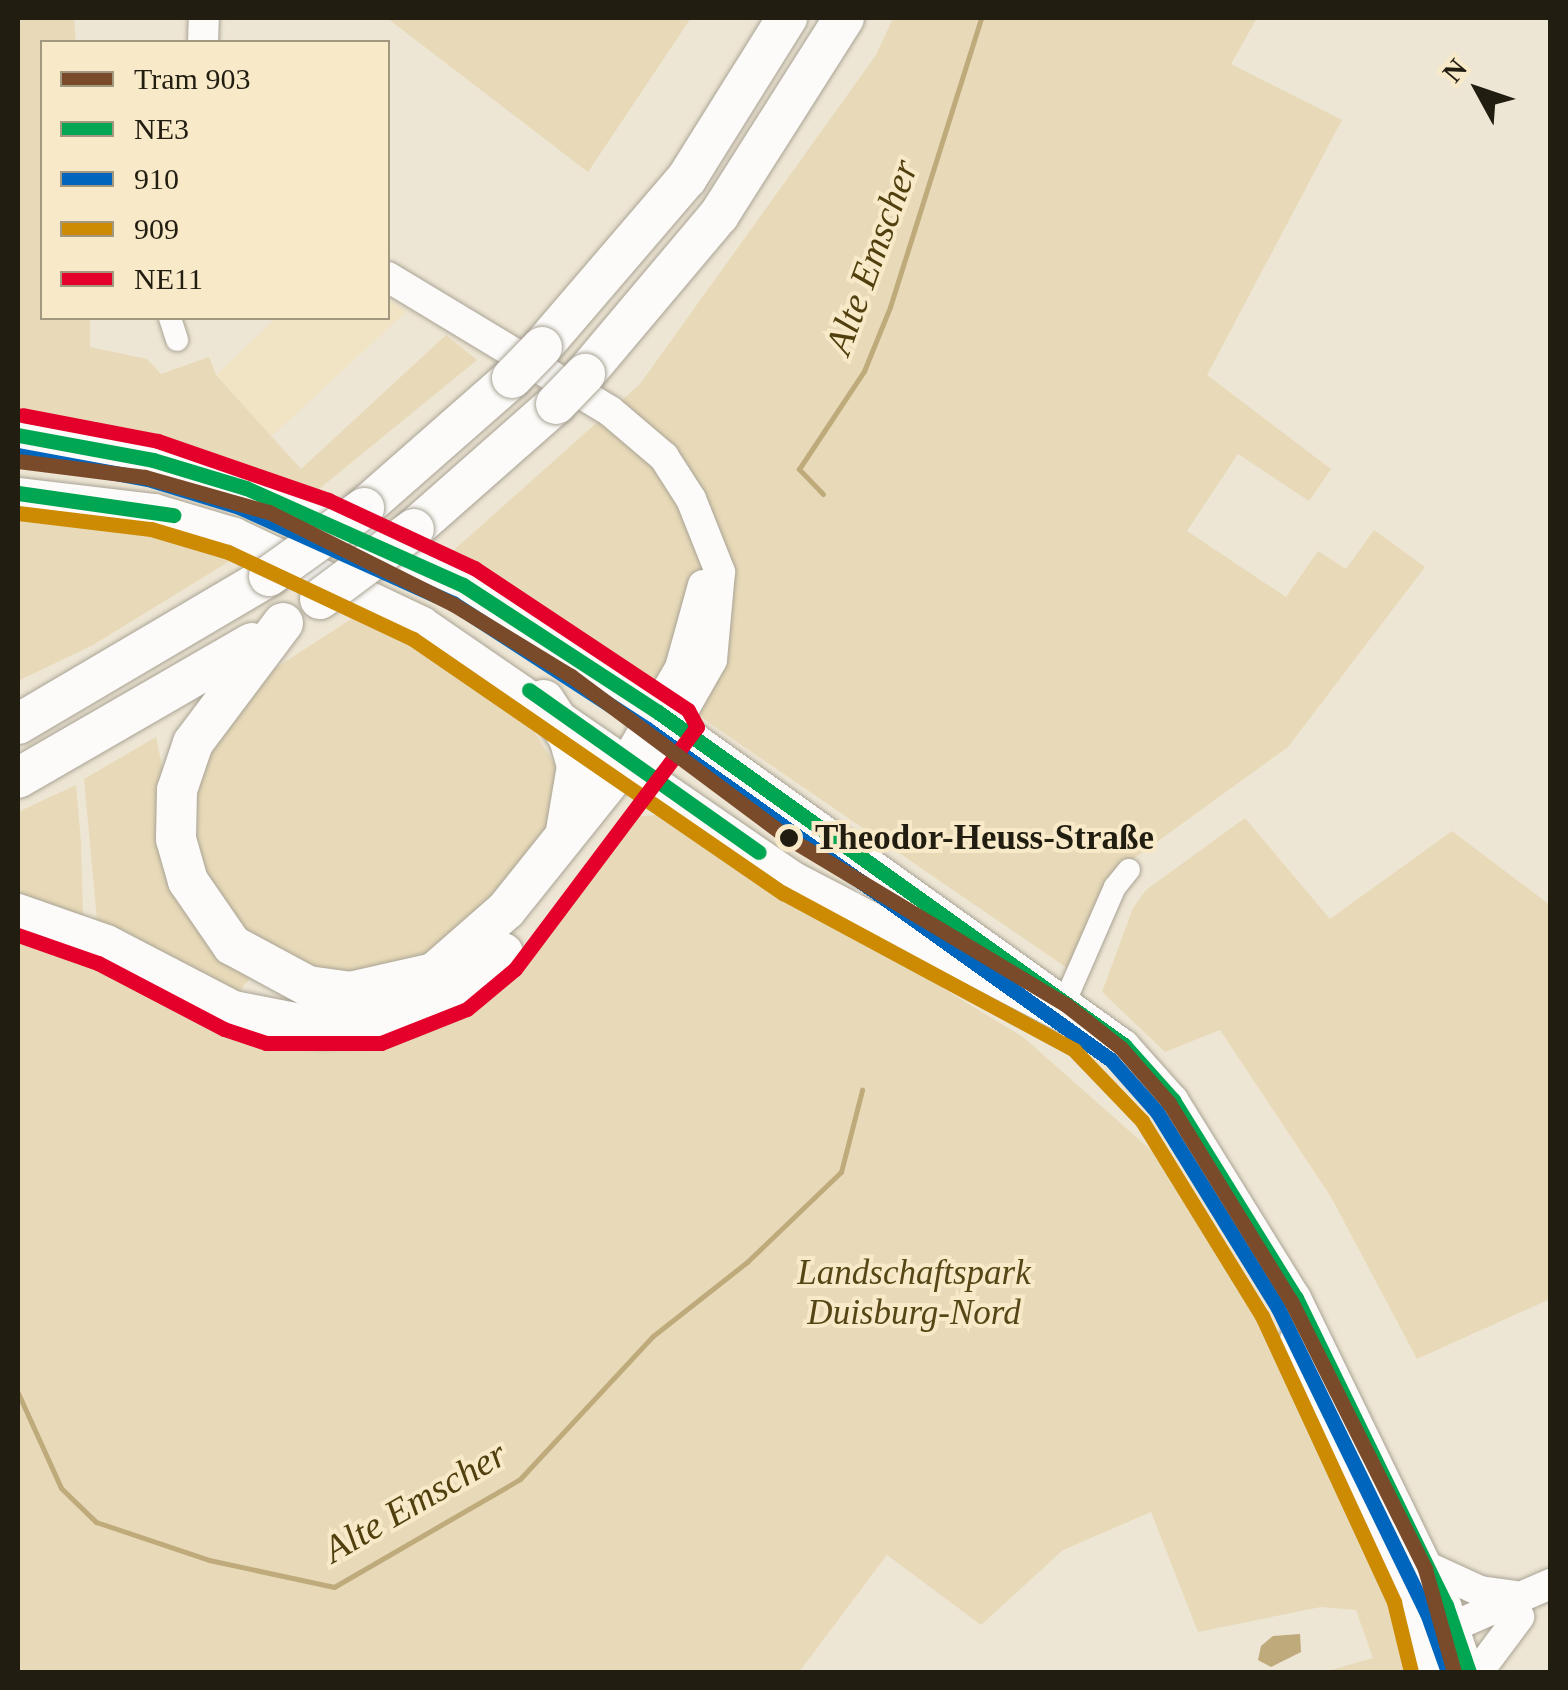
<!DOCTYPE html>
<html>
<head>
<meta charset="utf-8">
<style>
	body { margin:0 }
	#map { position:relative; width:1568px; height:1690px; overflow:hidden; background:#eee6d4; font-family:"Times New Roman",serif }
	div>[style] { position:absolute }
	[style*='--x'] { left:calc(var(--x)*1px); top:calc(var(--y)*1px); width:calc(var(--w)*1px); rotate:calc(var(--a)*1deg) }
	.built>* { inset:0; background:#f0e4c5 }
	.green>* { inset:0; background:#e8dab8 }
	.water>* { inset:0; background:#beaa7b }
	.stream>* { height:5px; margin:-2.5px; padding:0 2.5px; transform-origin:2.5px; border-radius:2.5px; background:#beaa7b }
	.roads { filter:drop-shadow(0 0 2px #a9a395) drop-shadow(0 0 2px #a9a395) }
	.street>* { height:22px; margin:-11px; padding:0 11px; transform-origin:11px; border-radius:11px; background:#fcfbf9 }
	.secondary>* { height:30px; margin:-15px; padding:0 15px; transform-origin:15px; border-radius:15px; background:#fcfbf9 }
	.highway>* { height:40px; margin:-20px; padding:0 20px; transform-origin:20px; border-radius:20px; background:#fcfbf9 }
	.tram>* { height:2.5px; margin:-1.25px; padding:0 1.25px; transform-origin:1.25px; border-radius:1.25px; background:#d2d0cb }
	.bridges { filter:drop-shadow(0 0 2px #a9a395) drop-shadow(0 0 2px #a9a395) }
	.highway-bridge>* { height:40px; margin:-20px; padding:0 20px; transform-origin:20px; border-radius:20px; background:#fcfbf9 }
	.bus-1>* { height:15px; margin:-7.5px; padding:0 7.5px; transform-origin:7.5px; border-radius:7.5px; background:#00a651 }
	.bus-2>* { height:15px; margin:-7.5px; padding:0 7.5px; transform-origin:7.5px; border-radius:7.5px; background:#0065bd }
	.bus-3>* { height:15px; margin:-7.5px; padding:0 7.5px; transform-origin:7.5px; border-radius:7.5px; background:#cc8b03 }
	.bus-4>* { height:15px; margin:-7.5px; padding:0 7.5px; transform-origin:7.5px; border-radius:7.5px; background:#e4002b }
	.tram-1>* { height:15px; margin:-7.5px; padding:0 7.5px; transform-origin:7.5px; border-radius:7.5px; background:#7a4b2a }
	.dots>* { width:28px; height:28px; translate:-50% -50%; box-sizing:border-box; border:5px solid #f8eac9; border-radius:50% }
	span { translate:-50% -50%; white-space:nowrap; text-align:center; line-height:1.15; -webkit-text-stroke:8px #f8eac9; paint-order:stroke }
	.stop-label { font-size:35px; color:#221d11; font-weight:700 }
	.left { translate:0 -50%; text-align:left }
	.park-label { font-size:35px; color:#564515; font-style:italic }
	.water-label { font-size:38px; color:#513f0e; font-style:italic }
	.frame { position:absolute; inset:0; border:20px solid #221d11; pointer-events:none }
	.legend { position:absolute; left:40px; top:40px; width:350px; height:280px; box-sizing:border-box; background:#f8eac9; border:2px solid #a2987f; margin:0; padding:12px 18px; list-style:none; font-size:30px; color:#221d11 }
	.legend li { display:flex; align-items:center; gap:20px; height:50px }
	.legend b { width:50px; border:2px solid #a2987f }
	.north { position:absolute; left:1428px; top:40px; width:100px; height:100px; -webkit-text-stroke:8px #f8eac9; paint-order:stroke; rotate:310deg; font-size:28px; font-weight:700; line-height:40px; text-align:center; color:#221d11 }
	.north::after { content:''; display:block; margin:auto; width:35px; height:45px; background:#221d11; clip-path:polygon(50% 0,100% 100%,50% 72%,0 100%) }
</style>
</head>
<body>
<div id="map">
	<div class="built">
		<div style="clip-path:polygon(388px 299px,407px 311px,272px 436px,216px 375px,276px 318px,388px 318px)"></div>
	</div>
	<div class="green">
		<div style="clip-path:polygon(18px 18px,74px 18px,76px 42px,42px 42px,42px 318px,90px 318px,90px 347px,147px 359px,161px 374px,209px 357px,216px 375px,301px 469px,446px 335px,477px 360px,313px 494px,232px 459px,126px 428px,18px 408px)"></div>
		<div style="clip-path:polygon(387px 18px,691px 18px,588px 172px)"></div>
		<div style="clip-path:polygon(893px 18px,1257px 18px,1231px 64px,1342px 120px,1207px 375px,1331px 469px,1309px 501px,1238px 454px,1187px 531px,1286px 597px,1318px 551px,1346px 569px,1374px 530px,1425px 567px,1288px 747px,1114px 873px,1070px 970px,613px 657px,445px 558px,640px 384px,876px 55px)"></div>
		<div style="clip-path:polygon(18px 515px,162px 534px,238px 556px,93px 645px,18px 681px)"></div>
		<div style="clip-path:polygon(362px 612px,519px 708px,570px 788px,528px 865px,426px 962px,348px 978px,288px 965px,220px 911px,192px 841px,195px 772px,257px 680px)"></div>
		<div style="clip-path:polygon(156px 737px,166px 785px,252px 976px,235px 996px,97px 920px,84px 779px)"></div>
		<div style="clip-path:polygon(76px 785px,81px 842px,83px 916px,18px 899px,18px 812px)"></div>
		<div style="clip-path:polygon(658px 815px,1023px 1037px,1160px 1158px,1247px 1294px,1366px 1544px,1408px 1640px,1407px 1664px,1414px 1663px,1415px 1672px,1324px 1672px,1373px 1658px,1356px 1610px,1321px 1607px,1198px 1632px,1151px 1512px,1063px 1550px,981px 1625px,887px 1555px,799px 1672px,18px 1672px,18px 930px,49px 937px,229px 1024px,512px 963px,630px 817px)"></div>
		<div style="clip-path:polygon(1245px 818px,1330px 919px,1452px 831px,1550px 905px,1550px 1299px,1417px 1359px,1331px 1197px,1220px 1030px,1165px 1052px,1102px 992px,1133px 908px,1146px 890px)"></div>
	</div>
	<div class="water">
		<div style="clip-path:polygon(1300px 1634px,1301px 1652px,1271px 1667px,1258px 1660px,1261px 1646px,1273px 1636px)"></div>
	</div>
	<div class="stream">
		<div style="--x:823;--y:494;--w:35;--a:-134"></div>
		<div style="--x:799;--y:469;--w:118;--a:-56.4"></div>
		<div style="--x:864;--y:371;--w:69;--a:-67.9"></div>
		<div style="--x:890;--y:307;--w:303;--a:-72.5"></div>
		<div style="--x:18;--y:1393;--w:104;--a:65.6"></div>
		<div style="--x:61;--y:1488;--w:49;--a:44.2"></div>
		<div style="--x:96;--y:1522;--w:119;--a:18.6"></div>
		<div style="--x:209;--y:1560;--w:128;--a:12.2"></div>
		<div style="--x:334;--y:1587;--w:215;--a:-30.1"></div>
		<div style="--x:520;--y:1479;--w:195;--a:-47.1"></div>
		<div style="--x:653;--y:1336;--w:120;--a:-38.2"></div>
		<div style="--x:747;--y:1262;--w:130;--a:-43.8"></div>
		<div style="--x:841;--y:1172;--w:85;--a:-75.6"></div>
	</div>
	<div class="roads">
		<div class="street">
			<div style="--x:170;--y:318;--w:23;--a:72"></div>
			<div style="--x:1059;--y:1015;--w:140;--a:-66.4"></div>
			<div style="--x:1115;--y:887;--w:22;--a:-51"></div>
		</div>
		<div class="secondary">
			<div style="--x:203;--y:42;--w:24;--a:-88"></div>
			<div style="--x:388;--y:277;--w:259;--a:31.1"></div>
			<div style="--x:610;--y:411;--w:71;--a:40.4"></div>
			<div style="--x:664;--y:457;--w:50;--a:57.3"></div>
			<div style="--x:691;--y:499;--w:79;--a:68.3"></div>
			<div style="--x:720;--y:572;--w:88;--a:95.2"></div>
			<div style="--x:712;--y:660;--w:131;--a:119.7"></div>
			<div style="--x:18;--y:435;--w:137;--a:10.5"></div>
			<div style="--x:153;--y:460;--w:97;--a:16.8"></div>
			<div style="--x:246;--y:488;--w:238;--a:24.1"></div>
			<div style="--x:463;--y:585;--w:233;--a:33.1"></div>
			<div style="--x:658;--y:712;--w:573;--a:35.55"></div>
			<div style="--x:1124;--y:1045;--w:74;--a:48.3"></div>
			<div style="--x:1173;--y:1100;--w:233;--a:58.2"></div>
			<div style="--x:1296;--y:1298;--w:342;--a:64"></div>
			<div style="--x:1446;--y:1605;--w:71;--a:71.1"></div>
			<div style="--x:18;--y:493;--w:138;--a:6.7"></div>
			<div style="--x:155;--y:509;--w:84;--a:16.7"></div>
			<div style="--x:235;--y:533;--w:208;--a:25.3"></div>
			<div style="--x:423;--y:622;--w:450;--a:34.5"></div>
			<div style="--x:794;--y:877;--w:303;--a:27.5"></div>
			<div style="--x:627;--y:759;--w:105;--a:-59.8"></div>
			<div style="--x:680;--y:668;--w:86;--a:-74.5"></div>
			<div style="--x:1295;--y:1339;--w:282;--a:65.3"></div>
			<div style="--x:1413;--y:1595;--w:79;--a:76.8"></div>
			<div style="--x:1428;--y:1567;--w:57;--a:24.8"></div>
			<div style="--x:1480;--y:1591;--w:35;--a:8"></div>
			<div style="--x:1438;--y:1633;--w:122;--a:-23.6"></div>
			<div style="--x:1478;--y:1672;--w:69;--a:-53.3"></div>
		</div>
		<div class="highway">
			<div style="--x:542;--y:347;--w:223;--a:-49.4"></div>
			<div style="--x:687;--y:178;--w:189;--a:-58"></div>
			<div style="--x:585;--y:374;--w:208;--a:-49.9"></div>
			<div style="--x:719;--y:215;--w:233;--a:-57.6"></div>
			<div style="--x:364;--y:508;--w:197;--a:-41.3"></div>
			<div style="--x:414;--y:529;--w:189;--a:-41.4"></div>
			<div style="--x:283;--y:623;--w:150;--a:126.9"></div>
			<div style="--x:193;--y:743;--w:50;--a:108.8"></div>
			<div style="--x:177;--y:790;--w:49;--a:91.2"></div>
			<div style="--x:176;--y:839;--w:44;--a:74.1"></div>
			<div style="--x:188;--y:881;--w:78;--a:55.5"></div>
			<div style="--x:232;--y:945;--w:86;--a:28.3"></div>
			<div style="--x:308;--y:986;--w:42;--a:8.1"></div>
			<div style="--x:350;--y:992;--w:86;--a:-12.7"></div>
			<div style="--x:434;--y:973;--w:96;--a:-41.2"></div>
			<div style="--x:506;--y:910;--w:193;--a:-51.3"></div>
			<div style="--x:544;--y:700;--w:45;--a:56.7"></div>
			<div style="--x:569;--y:738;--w:29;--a:74"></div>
			<div style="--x:577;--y:766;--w:66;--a:99.6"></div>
			<div style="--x:18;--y:724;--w:291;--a:-30.5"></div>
			<div style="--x:18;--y:778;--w:270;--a:-30"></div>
			<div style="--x:18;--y:914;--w:93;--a:19.4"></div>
			<div style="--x:106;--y:945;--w:143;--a:27.5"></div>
			<div style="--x:233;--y:1011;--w:90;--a:10.9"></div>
			<div style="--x:321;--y:1028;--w:54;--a:-4.2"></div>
			<div style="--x:375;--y:1024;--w:50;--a:-17.4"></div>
			<div style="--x:423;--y:1009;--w:39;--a:-27"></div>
			<div style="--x:458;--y:991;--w:59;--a:-40.2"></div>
		</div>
	</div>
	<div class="tram">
		<div style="--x:814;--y:853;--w:62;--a:40.4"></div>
	</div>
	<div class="bridges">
		<div class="highway-bridge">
			<div style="--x:512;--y:378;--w:43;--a:-45.9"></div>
			<div style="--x:556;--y:404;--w:42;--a:-46"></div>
			<div style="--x:269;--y:576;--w:117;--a:-35.6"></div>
			<div style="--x:320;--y:599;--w:117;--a:-36.7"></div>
		</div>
	</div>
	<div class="bus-1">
		<div style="--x:18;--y:435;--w:137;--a:10.5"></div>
		<div style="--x:153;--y:460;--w:97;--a:16.8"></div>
		<div style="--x:246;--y:488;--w:238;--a:24.1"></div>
		<div style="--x:463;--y:585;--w:233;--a:33.1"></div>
		<div style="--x:658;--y:712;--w:573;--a:35.55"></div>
		<div style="--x:1124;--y:1045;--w:74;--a:48.3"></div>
		<div style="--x:1173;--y:1100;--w:233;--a:58.2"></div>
		<div style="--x:1296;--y:1298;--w:342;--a:64"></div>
		<div style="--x:1446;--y:1605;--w:71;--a:71.1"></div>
		<div style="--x:18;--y:493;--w:157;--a:8.1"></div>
		<div style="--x:529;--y:690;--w:281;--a:35.2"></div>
	</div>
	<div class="bus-2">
		<div style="--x:18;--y:455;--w:132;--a:10.5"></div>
		<div style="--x:148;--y:479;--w:95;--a:17.1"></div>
		<div style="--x:239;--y:507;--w:235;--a:24.2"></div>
		<div style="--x:453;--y:603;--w:231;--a:33"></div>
		<div style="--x:647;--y:729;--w:570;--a:35.5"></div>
		<div style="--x:1111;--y:1060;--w:69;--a:48.5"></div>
		<div style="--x:1157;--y:1112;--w:230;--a:58.3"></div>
		<div style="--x:1278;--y:1308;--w:339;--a:64"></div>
		<div style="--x:1427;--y:1613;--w:63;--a:70.4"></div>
	</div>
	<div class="bus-3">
		<div style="--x:18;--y:513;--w:134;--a:6.9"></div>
		<div style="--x:151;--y:529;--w:80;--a:16.6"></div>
		<div style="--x:228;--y:552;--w:204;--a:25.2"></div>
		<div style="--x:413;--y:639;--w:449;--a:34.5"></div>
		<div style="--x:783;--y:893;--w:331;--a:28.3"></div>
		<div style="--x:1074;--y:1050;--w:98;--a:46.2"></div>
		<div style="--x:1142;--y:1121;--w:229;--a:58.4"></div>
		<div style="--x:1262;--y:1316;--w:315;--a:65.2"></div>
		<div style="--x:1394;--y:1602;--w:72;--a:76.3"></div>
	</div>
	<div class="bus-4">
		<div style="--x:18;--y:935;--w:85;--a:19.3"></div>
		<div style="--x:98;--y:963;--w:142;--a:27.6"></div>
		<div style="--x:224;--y:1029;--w:44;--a:18.4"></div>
		<div style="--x:266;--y:1043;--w:115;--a:0"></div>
		<div style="--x:381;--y:1043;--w:92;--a:-21.6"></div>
		<div style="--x:467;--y:1009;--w:62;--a:-39.8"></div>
		<div style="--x:515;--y:969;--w:303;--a:-53.1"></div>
		<div style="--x:697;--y:727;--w:19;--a:-118"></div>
		<div style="--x:688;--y:710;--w:257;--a:-146.4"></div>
		<div style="--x:474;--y:568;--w:161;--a:-155"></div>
		<div style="--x:328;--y:500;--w:180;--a:-160.9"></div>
		<div style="--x:158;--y:441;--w:138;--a:-169.2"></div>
	</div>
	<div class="tram-1">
		<div style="--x:18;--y:461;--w:128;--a:7.2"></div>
		<div style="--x:145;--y:477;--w:129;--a:15.8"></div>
		<div style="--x:269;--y:512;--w:206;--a:26.6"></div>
		<div style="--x:453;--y:604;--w:138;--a:31.4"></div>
		<div style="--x:571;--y:676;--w:273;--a:36.7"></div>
		<div style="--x:790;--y:839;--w:321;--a:31"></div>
		<div style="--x:1065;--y:1004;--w:71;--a:38.2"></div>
		<div style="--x:1121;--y:1048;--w:73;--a:48.9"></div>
		<div style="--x:1169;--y:1103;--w:233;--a:58.4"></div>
		<div style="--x:1291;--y:1301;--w:300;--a:63.4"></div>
		<div style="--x:1425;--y:1569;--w:107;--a:74.3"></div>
	</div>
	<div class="dots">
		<div style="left:789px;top:838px;background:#221d11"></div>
	</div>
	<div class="stop-label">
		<span class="left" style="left:815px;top:838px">Theodor-Heuss-Straße</span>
	</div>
	<div class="park-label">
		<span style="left:914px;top:1293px">Landschaftspark<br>Duisburg-Nord</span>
	</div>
	<div class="water-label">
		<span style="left:872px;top:257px;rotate:-70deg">Alte Emscher</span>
		<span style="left:415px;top:1502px;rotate:-30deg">Alte Emscher</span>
	</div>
	<div class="frame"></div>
	<ul class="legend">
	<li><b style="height:12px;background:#7a4b2a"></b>Tram 903</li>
	<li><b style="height:12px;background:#00a651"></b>NE3</li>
	<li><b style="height:12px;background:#0065bd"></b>910</li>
	<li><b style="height:12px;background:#cc8b03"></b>909</li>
	<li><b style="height:12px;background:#e4002b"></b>NE11</li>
	</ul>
	<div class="north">N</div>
</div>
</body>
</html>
